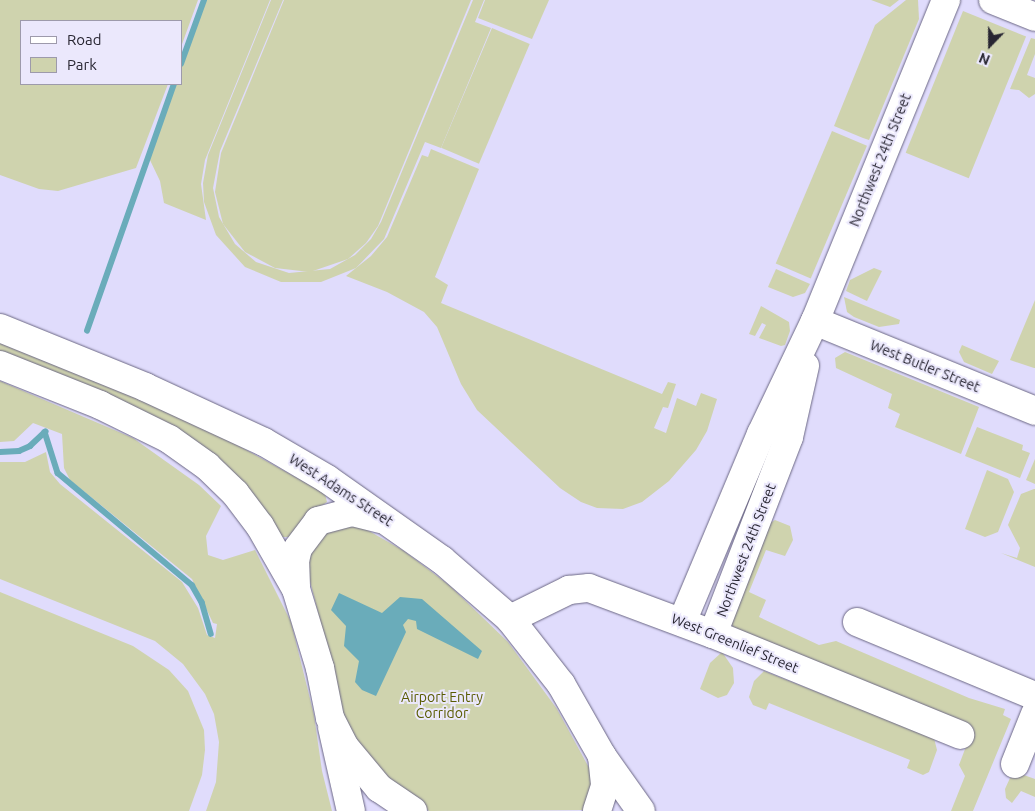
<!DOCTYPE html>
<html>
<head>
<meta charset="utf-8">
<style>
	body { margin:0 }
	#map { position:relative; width:1035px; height:811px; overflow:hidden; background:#ebe8fc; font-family:Ubuntu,sans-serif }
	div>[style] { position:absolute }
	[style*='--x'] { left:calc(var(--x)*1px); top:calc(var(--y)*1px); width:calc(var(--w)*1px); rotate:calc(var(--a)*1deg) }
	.built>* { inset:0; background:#e0dcfc }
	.green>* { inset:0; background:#cfd3ae; transform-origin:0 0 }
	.water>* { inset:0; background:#6aacba }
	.stream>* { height:5.5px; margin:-2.75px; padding:0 2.75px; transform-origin:2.75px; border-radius:2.75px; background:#6aacba }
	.roads { filter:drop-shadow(0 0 1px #6b6784) drop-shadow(0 0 1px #6b6784) }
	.minor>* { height:28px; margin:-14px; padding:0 14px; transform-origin:14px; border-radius:14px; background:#fff }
	.major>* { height:28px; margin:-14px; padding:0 14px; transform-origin:14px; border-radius:14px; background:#fff }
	span { translate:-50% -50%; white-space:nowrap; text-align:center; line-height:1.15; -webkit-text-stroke:4px #ebe8fc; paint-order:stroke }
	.street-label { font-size:14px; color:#282632 }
	.park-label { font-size:14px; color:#5a5c03 }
	.legend { position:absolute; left:20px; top:20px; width:162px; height:65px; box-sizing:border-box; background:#ebe8fc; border:1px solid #9d9aab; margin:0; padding:6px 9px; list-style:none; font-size:15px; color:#282632 }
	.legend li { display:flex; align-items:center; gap:10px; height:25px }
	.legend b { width:25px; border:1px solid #9d9aab }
	.north { position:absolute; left:965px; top:20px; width:50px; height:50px; -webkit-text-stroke:4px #ebe8fc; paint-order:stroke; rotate:202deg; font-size:14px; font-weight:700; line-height:20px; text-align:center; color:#282632 }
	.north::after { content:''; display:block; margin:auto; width:18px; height:22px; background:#282632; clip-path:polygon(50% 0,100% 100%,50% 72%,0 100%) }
</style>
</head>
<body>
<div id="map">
	<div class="built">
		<div style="clip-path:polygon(evenodd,0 0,1035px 0,1035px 811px,0 811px,0 0,21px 21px,181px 21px,181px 84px,21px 84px,21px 21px)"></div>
	</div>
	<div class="green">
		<div style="clip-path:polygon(0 0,198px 0,181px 47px,181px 21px,21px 21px,21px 84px,168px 84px,136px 168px,58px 191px,39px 189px,0 175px)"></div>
		<div style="clip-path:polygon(204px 0,270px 0,205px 160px,201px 184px,206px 220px,164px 203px,160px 181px,149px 158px,174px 84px,181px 84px,181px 64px)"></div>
		<div style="clip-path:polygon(271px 0,283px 0,220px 151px,213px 188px,219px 217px,235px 244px,256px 262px,289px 273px,330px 269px,355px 255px,371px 239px,381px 222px,473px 0,484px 0,475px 22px,491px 28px,441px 148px,425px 142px,384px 239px,356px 268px,321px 282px,281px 282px,245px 267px,216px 235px,204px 202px,203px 183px,208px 155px)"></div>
		<div style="clip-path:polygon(284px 0,471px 0,378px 226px,366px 243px,348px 259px,310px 272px,275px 268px,245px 252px,223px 224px,215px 192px,221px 153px)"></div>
		<div style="clip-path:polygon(485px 0,549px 0,532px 39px,478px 18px)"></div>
		<div style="clip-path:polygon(871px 0,899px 0,890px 7px)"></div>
		<div style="clip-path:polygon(906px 0,918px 0,919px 19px,869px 140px,863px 138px,834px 126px,875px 25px)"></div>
		<div style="left:963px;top:11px;width:68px;height:153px;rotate:22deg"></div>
		<div style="left:492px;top:28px;width:41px;height:130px;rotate:23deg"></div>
		<div style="clip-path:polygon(1031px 38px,1035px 39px,1035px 54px,1027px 75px,1035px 78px,1035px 94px,1029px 98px,1019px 90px,1010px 89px)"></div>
		<div style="left:832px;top:131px;width:38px;height:144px;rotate:23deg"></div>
		<div style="clip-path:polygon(431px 149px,479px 169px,435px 277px,448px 285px,441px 303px,662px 394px,668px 382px,676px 384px,668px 408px,663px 407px,654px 428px,666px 433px,677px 398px,696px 406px,701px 393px,717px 399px,707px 431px,696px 450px,669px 481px,642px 502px,623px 509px,597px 508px,581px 502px,560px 488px,477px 410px,461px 384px,437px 327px,424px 312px,387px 292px,346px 276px,371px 256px,387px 237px,422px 155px,428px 157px)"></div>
		<div style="clip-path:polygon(874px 268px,882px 271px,867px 301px,846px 291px,850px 280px)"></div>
		<div style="clip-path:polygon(776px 269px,810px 284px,805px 293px,793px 297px,768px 287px)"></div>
		<div style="clip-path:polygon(844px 297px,900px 320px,899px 324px,879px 327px,854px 317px,847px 312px)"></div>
		<div style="clip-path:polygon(1035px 300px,1035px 368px,1034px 368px,1010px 360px)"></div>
		<div style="clip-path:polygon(761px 306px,789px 322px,790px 331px,785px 345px,781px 346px,759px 338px,766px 325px,762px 323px,755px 336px,749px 334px)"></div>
		<div style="clip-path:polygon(0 343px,163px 409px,232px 442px,310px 485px,325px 494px,327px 502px,310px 514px,290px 537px,282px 537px,256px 502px,0 356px)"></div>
		<div style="clip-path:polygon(962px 345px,999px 361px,992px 374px,964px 362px,959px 352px)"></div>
		<div style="clip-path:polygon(845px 352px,979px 407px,961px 454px,895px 427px,900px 414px,888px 408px,892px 394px,836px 368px,835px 358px)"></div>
		<div style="clip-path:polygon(0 381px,133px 438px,199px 485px,221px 506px,206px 536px,208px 555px,223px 560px,255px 550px,291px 622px,314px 715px,322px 771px,332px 811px,206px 811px,216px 782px,219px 742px,214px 714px,205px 694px,183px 664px,155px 641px,0 579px,0 462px,25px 462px,46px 452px,50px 472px,60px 484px,182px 582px,198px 608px,207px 635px,215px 638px,217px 624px,213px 623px,192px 579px,70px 480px,64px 468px,62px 434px,33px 423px,14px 441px,0 442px)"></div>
		<div style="clip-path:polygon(977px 427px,1023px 445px,1022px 450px,1030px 453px,1020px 478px,965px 456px)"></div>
		<div style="clip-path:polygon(1035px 459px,1035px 484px,1026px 480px)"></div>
		<div style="clip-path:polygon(987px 470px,1008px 479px,1014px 492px,998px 532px,985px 537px,965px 529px)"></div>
		<div style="clip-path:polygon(1034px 489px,1035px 489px,1035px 567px,1001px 553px,1017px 558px,1020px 548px,1008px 525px,1021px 494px)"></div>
		<div style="clip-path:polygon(775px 520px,790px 526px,793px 540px,785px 556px,766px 550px,749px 592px,766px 600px,759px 617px,819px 645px,836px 641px,969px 698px,1005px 709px,1003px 715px,1011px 719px,973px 811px,951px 811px,965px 776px,959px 765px,973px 728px,773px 647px,733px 627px,731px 624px,750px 577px,746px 574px,767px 525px)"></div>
		<div style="clip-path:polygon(341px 524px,362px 527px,404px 551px,449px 585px,508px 642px,557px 709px,593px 775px,592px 800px,583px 810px,429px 811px,388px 781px,356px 742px,345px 720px,309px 577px,307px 559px,321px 535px)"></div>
		<div style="clip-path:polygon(0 592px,133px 646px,169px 670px,188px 691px,204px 730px,205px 750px,202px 775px,189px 811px,0 811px)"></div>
		<div style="clip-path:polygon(722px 652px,733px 668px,734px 683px,727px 695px,718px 698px,700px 689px,710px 663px)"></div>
		<div style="clip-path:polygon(764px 671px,934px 738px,937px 750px,929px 772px,923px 775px,907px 768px,910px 760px,769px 703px,766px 710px,753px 705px,749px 697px,754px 681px)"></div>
		<div style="clip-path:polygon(1021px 774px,1035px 779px,1035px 797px,1021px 791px,1012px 803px,1006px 798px,1005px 789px,1010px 778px)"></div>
	</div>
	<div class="water">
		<div style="clip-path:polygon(339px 593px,382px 613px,400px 597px,422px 599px,482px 651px,478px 659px,417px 629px,416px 621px,408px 619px,403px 625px,406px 632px,376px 696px,362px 690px,355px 682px,359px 661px,344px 646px,346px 626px,331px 610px)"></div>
	</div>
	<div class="stream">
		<div style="--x:181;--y:64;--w:68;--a:-70.2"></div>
		<div style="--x:87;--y:331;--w:262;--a:-70.6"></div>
		<div style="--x:45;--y:432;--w:43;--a:72.4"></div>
		<div style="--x:58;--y:473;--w:175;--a:39.9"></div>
		<div style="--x:192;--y:585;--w:20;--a:60"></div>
		<div style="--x:202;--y:602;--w:33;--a:74"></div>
		<div style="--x:0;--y:452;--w:19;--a:-3"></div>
		<div style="--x:19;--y:451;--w:12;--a:-24"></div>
		<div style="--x:30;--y:446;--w:21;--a:-43"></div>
	</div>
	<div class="roads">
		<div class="minor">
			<div style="--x:993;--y:0;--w:45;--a:22"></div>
			<div style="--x:815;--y:321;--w:238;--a:22.2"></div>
			<div style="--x:510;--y:619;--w:66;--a:-26.2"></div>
			<div style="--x:569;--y:590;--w:20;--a:-6"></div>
			<div style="--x:589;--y:588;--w:132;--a:20.4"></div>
			<div style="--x:713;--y:634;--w:267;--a:22.2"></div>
			<div style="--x:682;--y:622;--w:204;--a:-67.2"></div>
			<div style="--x:761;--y:434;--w:125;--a:-64.5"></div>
			<div style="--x:815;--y:321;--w:347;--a:-67.8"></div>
			<div style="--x:857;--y:622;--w:193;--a:22.6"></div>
			<div style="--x:713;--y:634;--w:211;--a:-68.9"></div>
			<div style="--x:789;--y:437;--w:73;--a:-77.3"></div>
			<div style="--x:332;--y:727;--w:86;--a:77.3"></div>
			<div style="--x:602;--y:756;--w:67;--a:54.7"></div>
			<div style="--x:1015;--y:764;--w:54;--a:-68.2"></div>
		</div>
		<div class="major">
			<div style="--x:0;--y:328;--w:157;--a:22.1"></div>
			<div style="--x:145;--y:387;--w:131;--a:24.8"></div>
			<div style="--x:264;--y:442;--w:73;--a:30.4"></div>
			<div style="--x:327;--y:479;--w:141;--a:35.2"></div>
			<div style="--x:442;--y:560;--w:90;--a:40.9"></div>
			<div style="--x:510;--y:619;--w:83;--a:51.9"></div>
			<div style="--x:561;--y:684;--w:83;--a:60.3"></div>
			<div style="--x:602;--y:756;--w:30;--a:84"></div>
			<div style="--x:605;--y:786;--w:26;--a:108"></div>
			<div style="--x:0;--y:365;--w:108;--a:21.8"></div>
			<div style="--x:100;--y:405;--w:77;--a:26.2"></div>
			<div style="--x:169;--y:439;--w:47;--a:35.4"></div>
			<div style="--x:207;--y:466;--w:39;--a:44"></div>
			<div style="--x:235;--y:493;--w:41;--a:52.9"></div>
			<div style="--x:260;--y:526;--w:73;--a:60.3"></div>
			<div style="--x:296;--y:589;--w:83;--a:73.1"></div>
			<div style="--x:320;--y:668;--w:51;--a:78.7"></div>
			<div style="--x:330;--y:718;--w:31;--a:63"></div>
			<div style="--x:344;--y:746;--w:55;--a:50.2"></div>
			<div style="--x:379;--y:788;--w:41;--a:34.1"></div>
			<div style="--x:296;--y:586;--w:25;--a:-92"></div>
			<div style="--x:295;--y:561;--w:13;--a:-77"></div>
			<div style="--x:298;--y:548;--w:34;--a:-53"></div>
			<div style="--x:318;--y:521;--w:35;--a:-15"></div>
			<div style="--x:352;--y:512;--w:30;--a:14"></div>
		</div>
	</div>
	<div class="street-label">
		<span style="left:880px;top:160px;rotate:-68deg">Northwest 24th Street</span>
		<span style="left:925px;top:366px;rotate:22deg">West Butler Street</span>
		<span style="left:341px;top:490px;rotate:33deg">West Adams Street</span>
		<span style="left:746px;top:550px;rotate:-69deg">Northwest 24th Street</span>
		<span style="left:735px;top:643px;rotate:22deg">West Greenlief Street</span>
	</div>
	<div class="park-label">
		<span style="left:442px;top:705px">Airport Entry<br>Corridor</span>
	</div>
	<ul class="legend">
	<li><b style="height:6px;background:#fff"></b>Road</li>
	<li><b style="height:14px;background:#cfd3ae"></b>Park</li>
	</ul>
	<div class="north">N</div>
</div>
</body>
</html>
